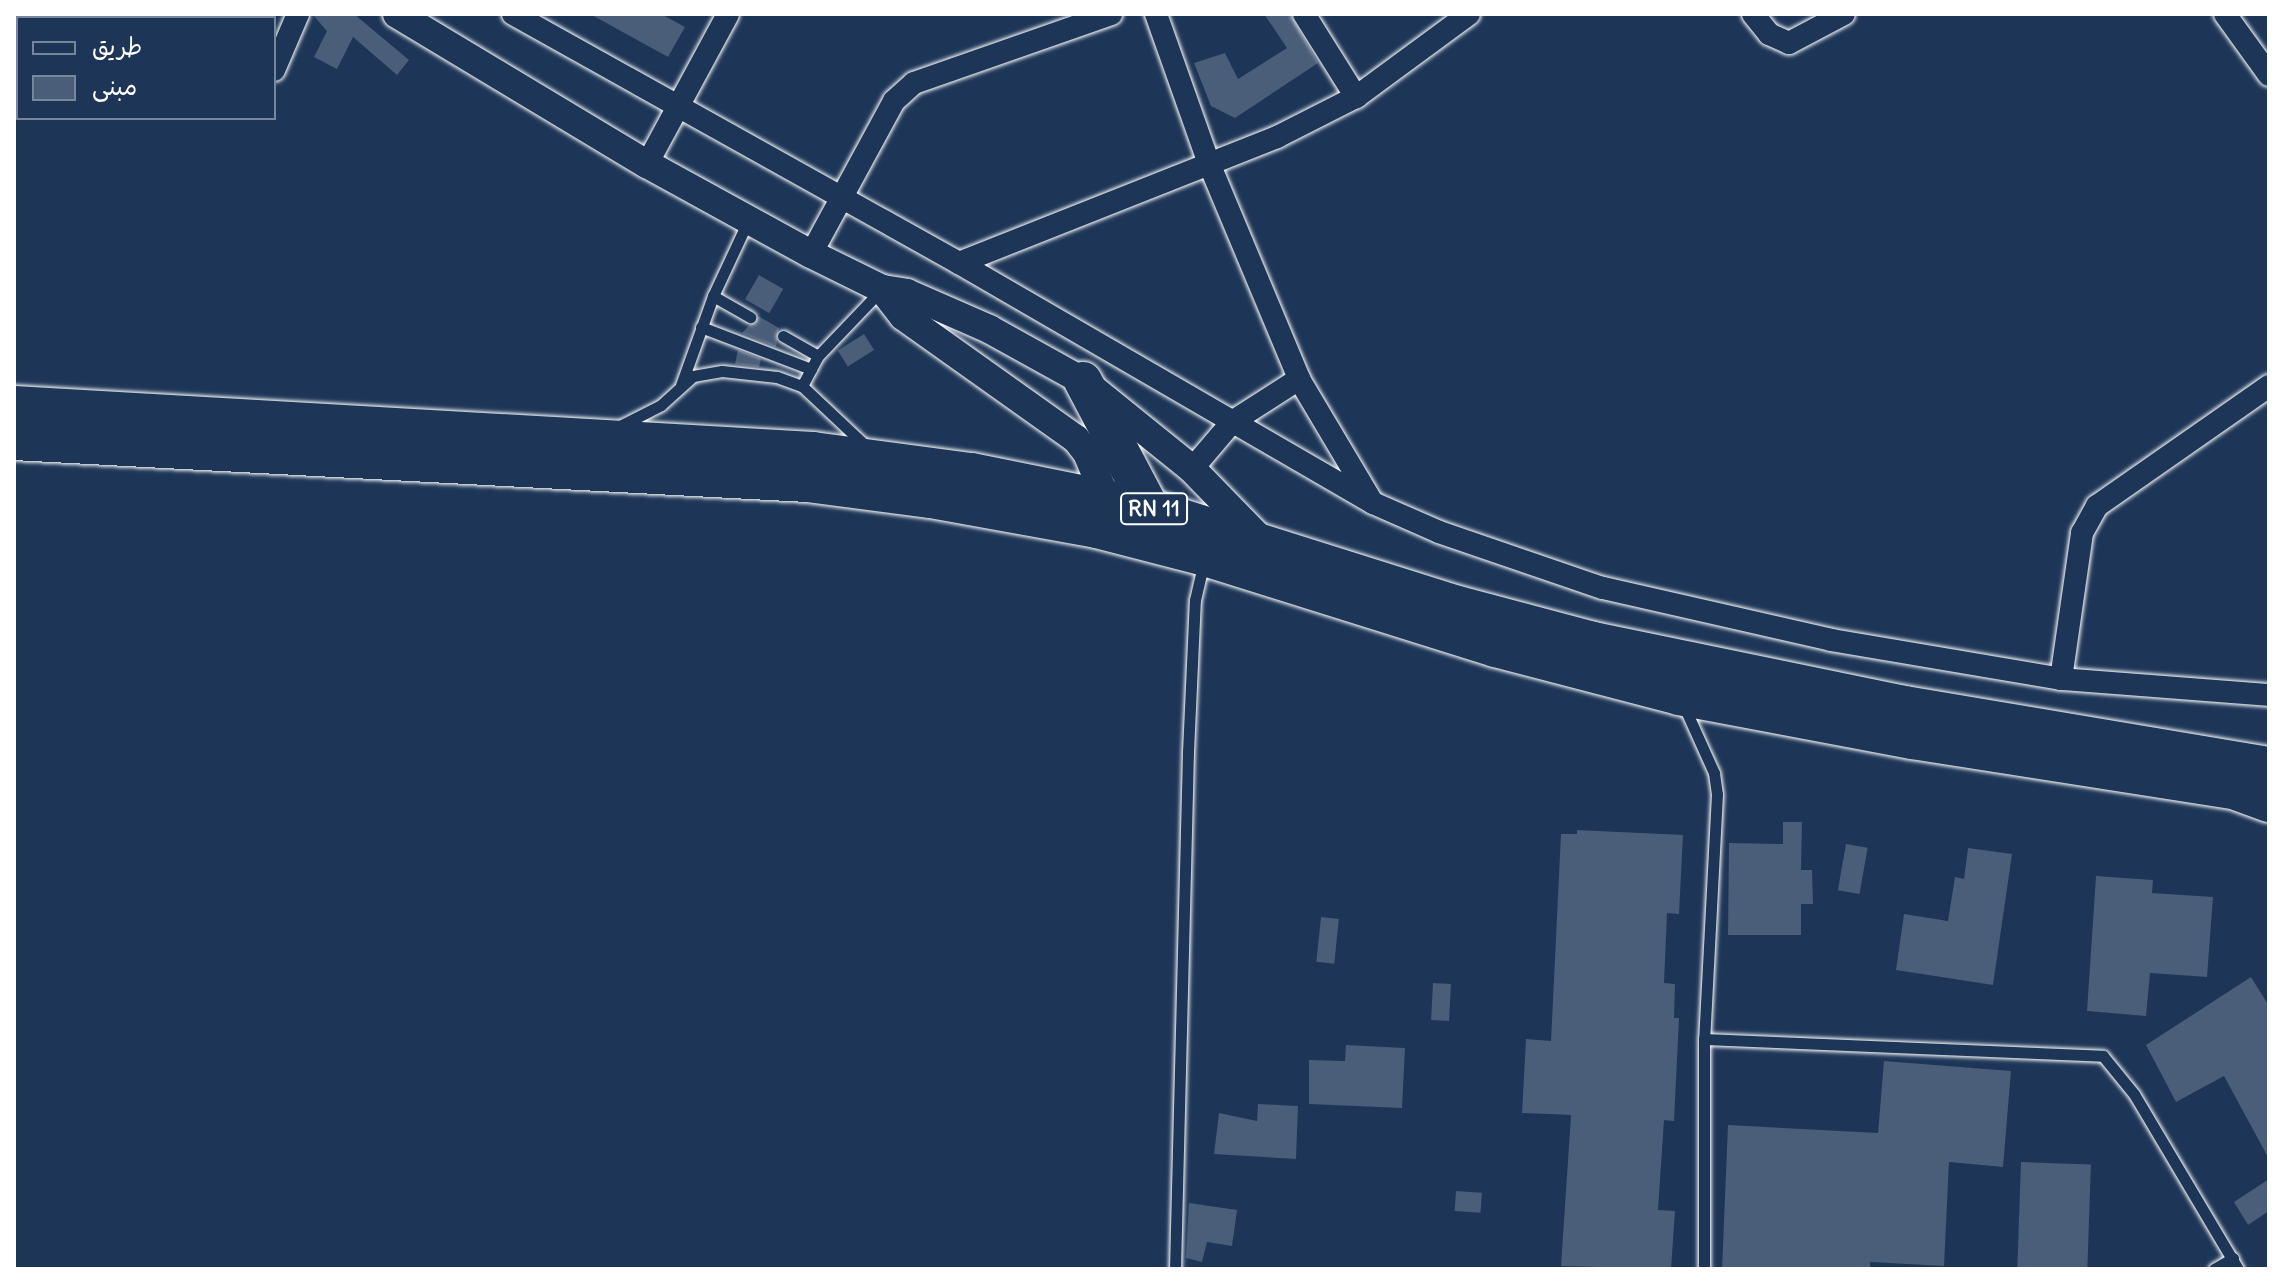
<!DOCTYPE html>
<html>
<head>
<meta charset="utf-8">
<style>
	body { margin:0 }
	#map { position:relative; width:2283px; height:1283px; overflow:hidden; background:#1d3557; font-family:Delius,"Playpen Sans Arabic",sans-serif }
	div>[style] { position:absolute }
	[style*='--x'] { left:calc(var(--x)*1px); top:calc(var(--y)*1px); width:calc(var(--w)*1px); rotate:calc(var(--a)*1deg) }
	.building>* { inset:0; background:#4a5d79; transform-origin:0 0 }
	.roads { filter:drop-shadow(0 0 2px #fff) drop-shadow(0 0 2px #fff) }
	.service>* { height:11px; margin:-5.5px; padding:0 5.5px; transform-origin:5.5px; border-radius:5.5px; background:#1d3557 }
	.minor>* { height:22px; margin:-11px; padding:0 11px; transform-origin:11px; border-radius:11px; background:#1d3557 }
	.tertiary>* { height:28px; margin:-14px; padding:0 14px; transform-origin:14px; border-radius:14px; background:#1d3557 }
	.trunk>* { height:38px; margin:-19px; padding:0 19px; transform-origin:19px; border-radius:19px; background:#1d3557 }
	.motorway>* { height:42px; margin:-21px; padding:0 21px; transform-origin:21px; border-radius:21px; background:#1d3557 }
	span { translate:-50% -50%; white-space:nowrap; text-align:center; line-height:1.15; -webkit-text-stroke:6px #1d3557; paint-order:stroke }
	.shield-label span { padding:2px 6px; background:#1d3557; border:2px solid; border-radius:6px; -webkit-text-stroke-width:0 }
	.shield-label { font-size:22px; color:#fff; font-weight:700 }
	.frame { position:absolute; inset:0; border:16px solid #fff; pointer-events:none }
	.legend { position:absolute; left:16px; top:16px; width:260px; height:104px; box-sizing:border-box; background:#1d3557; border:2px solid #77869a; margin:0; padding:10px 14px; list-style:none; font-size:24px; color:#fff }
	.legend li { display:flex; align-items:center; gap:16px; height:40px }
	.legend b { width:40px; border:2px solid #77869a }
</style>
</head>
<body>
<div id="map">
	<div class="building">
		<div style="clip-path:polygon(312px 14px,354px 14px,409px 60px,397px 75px,353px 37px,337px 69px,314px 57px,327px 31px)"></div>
		<div style="clip-path:polygon(590px 14px,661px 14px,685px 27px,668px 57px)"></div>
		<div style="clip-path:polygon(1264px 14px,1290px 14px,1318px 63px,1235px 118px,1211px 106px,1194px 63px,1225px 53px,1238px 79px,1287px 48px)"></div>
		<div style="left:759px;top:275px;width:28px;height:28px;rotate:30deg"></div>
		<div style="clip-path:polygon(758px 316px,779px 328px,776px 347px,742px 333px)"></div>
		<div style="left:864px;top:334px;width:19px;height:31px;rotate:58deg"></div>
		<div style="clip-path:polygon(738px 350px,761px 359px,759px 367px,735px 364px)"></div>
		<div style="clip-path:polygon(1783px 822px,1802px 822px,1801px 870px,1812px 870px,1813px 904px,1801px 904px,1801px 935px,1728px 935px,1729px 843px,1783px 844px)"></div>
		<div style="clip-path:polygon(1577px 830px,1683px 835px,1679px 914px,1667px 913px,1664px 983px,1675px 984px,1674px 1018px,1679px 1018px,1674px 1121px,1664px 1120px,1658px 1210px,1675px 1211px,1671px 1269px,1561px 1266px,1571px 1115px,1522px 1113px,1526px 1039px,1551px 1041px,1561px 834px,1577px 834px)"></div>
		<div style="left:1846px;top:844px;width:22px;height:47px;rotate:10deg"></div>
		<div style="clip-path:polygon(1968px 848px,2012px 854px,1993px 985px,1896px 970px,1904px 914px,1948px 921px,1955px 877px,1964px 879px)"></div>
		<div style="clip-path:polygon(2096px 876px,2153px 880px,2152px 893px,2213px 897px,2207px 977px,2150px 973px,2146px 1016px,2087px 1011px)"></div>
		<div style="left:1321px;top:917px;width:18px;height:45px;rotate:6deg"></div>
		<div style="clip-path:polygon(2251px 977px,2269px 1006px,2269px 1159px,2224px 1076px,2176px 1102px,2146px 1045px)"></div>
		<div style="left:1433px;top:983px;width:18px;height:37px;rotate:3deg"></div>
		<div style="clip-path:polygon(1346px 1045px,1405px 1048px,1402px 1108px,1309px 1104px,1309px 1060px,1345px 1061px)"></div>
		<div style="clip-path:polygon(1884px 1061px,2011px 1071px,2003px 1167px,1949px 1162px,1944px 1266px,1870px 1262px,1870px 1269px,1722px 1269px,1728px 1125px,1878px 1133px)"></div>
		<div style="clip-path:polygon(1258px 1104px,1298px 1106px,1296px 1159px,1214px 1154px,1219px 1113px,1257px 1121px)"></div>
		<div style="left:2021px;top:1162px;width:70px;height:107px;rotate:2deg"></div>
		<div style="clip-path:polygon(2269px 1179px,2269px 1211px,2248px 1225px,2234px 1202px)"></div>
		<div style="left:1456px;top:1191px;width:26px;height:20px;rotate:4deg"></div>
		<div style="clip-path:polygon(1189px 1203px,1237px 1210px,1232px 1246px,1207px 1242px,1202px 1262px,1186px 1258px)"></div>
	</div>
	<div class="roads">
		<div class="service">
			<div style="--x:713;--y:296;--w:43;--a:29.6"></div>
			<div style="--x:701;--y:327;--w:118;--a:20.9"></div>
			<div style="--x:783;--y:336;--w:40;--a:29.7"></div>
			<div style="--x:681;--y:385;--w:95;--a:-70.2"></div>
			<div style="--x:713;--y:296;--w:83;--a:-65"></div>
			<div style="--x:802;--y:386;--w:34;--a:-62"></div>
			<div style="--x:818;--y:356;--w:93;--a:-46.3"></div>
			<div style="--x:620;--y:426;--w:46;--a:-27.1"></div>
			<div style="--x:661;--y:405;--w:43;--a:-42.2"></div>
			<div style="--x:693;--y:376;--w:29;--a:-10"></div>
			<div style="--x:722;--y:371;--w:55;--a:6.2"></div>
			<div style="--x:777;--y:377;--w:27;--a:20"></div>
			<div style="--x:802;--y:386;--w:89;--a:43.2"></div>
			<div style="--x:1683;--y:704;--w:76;--a:65.8"></div>
			<div style="--x:1714;--y:773;--w:21;--a:82"></div>
			<div style="--x:1717;--y:794;--w:245;--a:93"></div>
			<div style="--x:1704;--y:1039;--w:230;--a:90"></div>
			<div style="--x:1704;--y:1039;--w:399;--a:2.4"></div>
			<div style="--x:2103;--y:1056;--w:49;--a:50.8"></div>
			<div style="--x:2134;--y:1094;--w:204;--a:59.3"></div>
			<div style="--x:1175;--y:1269;--w:517;--a:-88.56"></div>
			<div style="--x:1188;--y:752;--w:152;--a:-87.4"></div>
			<div style="--x:1195;--y:600;--w:39;--a:-77"></div>
			<div style="--x:2214;--y:1269;--w:22;--a:-30"></div>
		</div>
		<div class="minor">
			<div style="--x:120;--y:14;--w:11;--a:22"></div>
			<div style="--x:513;--y:14;--w:511;--a:29.17"></div>
			<div style="--x:959;--y:263;--w:479;--a:30.1"></div>
			<div style="--x:1373;--y:503;--w:72;--a:23.7"></div>
			<div style="--x:1439;--y:532;--w:173;--a:18.9"></div>
			<div style="--x:1603;--y:588;--w:234;--a:12.8"></div>
			<div style="--x:1831;--y:640;--w:233;--a:9.6"></div>
			<div style="--x:2061;--y:679;--w:209;--a:4.4"></div>
			<div style="--x:1156;--y:14;--w:156;--a:70.5"></div>
			<div style="--x:1208;--y:161;--w:236;--a:67.3"></div>
			<div style="--x:1299;--y:379;--w:143;--a:59.3"></div>
			<div style="--x:1304;--y:14;--w:98;--a:57.9"></div>
			<div style="--x:1753;--y:14;--w:26;--a:51"></div>
			<div style="--x:1769;--y:34;--w:22;--a:24"></div>
			<div style="--x:1789;--y:43;--w:62;--a:-27.8"></div>
			<div style="--x:2225;--y:14;--w:75;--a:54.2"></div>
			<div style="--x:274;--y:70;--w:61;--a:-66.8"></div>
			<div style="--x:647;--y:164;--w:170;--a:-61.6"></div>
			<div style="--x:811;--y:254;--w:174;--a:-61.5"></div>
			<div style="--x:894;--y:101;--w:27;--a:-42"></div>
			<div style="--x:914;--y:83;--w:209;--a:-19.3"></div>
			<div style="--x:959;--y:263;--w:342;--a:-21.6"></div>
			<div style="--x:1277;--y:137;--w:89;--a:-26.9"></div>
			<div style="--x:1356;--y:97;--w:140;--a:-36.3"></div>
			<div style="--x:1192;--y:469;--w:62;--a:-49.6"></div>
			<div style="--x:1232;--y:422;--w:80;--a:-32.7"></div>
			<div style="--x:2061;--y:679;--w:148;--a:-81.8"></div>
			<div style="--x:2082;--y:533;--w:31;--a:-61"></div>
			<div style="--x:2097;--y:506;--w:210;--a:-34.9"></div>
		</div>
		<div class="tertiary">
			<div style="--x:397;--y:14;--w:292;--a:31"></div>
			<div style="--x:647;--y:164;--w:187;--a:28.8"></div>
			<div style="--x:811;--y:254;--w:79;--a:26.2"></div>
			<div style="--x:882;--y:289;--w:25;--a:9"></div>
			<div style="--x:907;--y:293;--w:90;--a:23.7"></div>
			<div style="--x:989;--y:329;--w:107;--a:29"></div>
			<div style="--x:1083;--y:381;--w:140;--a:38.9"></div>
			<div style="--x:1192;--y:469;--w:96;--a:45.8"></div>
			<div style="--x:882;--y:289;--w:34;--a:52"></div>
			<div style="--x:903;--y:316;--w:212;--a:35.4"></div>
			<div style="--x:1076;--y:439;--w:18;--a:52"></div>
			<div style="--x:1087;--y:453;--w:47;--a:67.3"></div>
		</div>
		<div class="trunk">
			<div style="--x:1083;--y:381;--w:144;--a:62.2"></div>
			<div style="--x:14;--y:405;--w:800;--a:3.29"></div>
			<div style="--x:813;--y:451;--w:159;--a:7.6"></div>
			<div style="--x:971;--y:472;--w:183;--a:11.4"></div>
			<div style="--x:1150;--y:508;--w:323;--a:17.5"></div>
			<div style="--x:1458;--y:605;--w:140;--a:14.9"></div>
			<div style="--x:1593;--y:641;--w:318;--a:11.6"></div>
			<div style="--x:1904;--y:705;--w:370;--a:9.5"></div>
			<div style="--x:14;--y:441;--w:794;--a:3.03"></div>
			<div style="--x:807;--y:483;--w:125;--a:7.4"></div>
			<div style="--x:931;--y:499;--w:169;--a:10.2"></div>
			<div style="--x:1097;--y:529;--w:112;--a:14.5"></div>
			<div style="--x:1205;--y:557;--w:304;--a:17.4"></div>
			<div style="--x:1495;--y:648;--w:190;--a:14.6"></div>
			<div style="--x:1679;--y:696;--w:237;--a:10.7"></div>
			<div style="--x:1912;--y:740;--w:361;--a:8.9"></div>
		</div>
		<div class="motorway">
			<div style="--x:2239;--y:790;--w:32;--a:20"></div>
		</div>
	</div>
	<div class="shield-label">
		<span style="left:1154px;top:509px">RN 11</span>
	</div>
	<div class="frame"></div>
	<ul class="legend">
	<li><b style="height:10px;background:#1d3557"></b>طريق</li>
	<li><b style="height:22px;background:#4a5d79"></b>مبنى</li>
	</ul>
</div>
</body>
</html>
